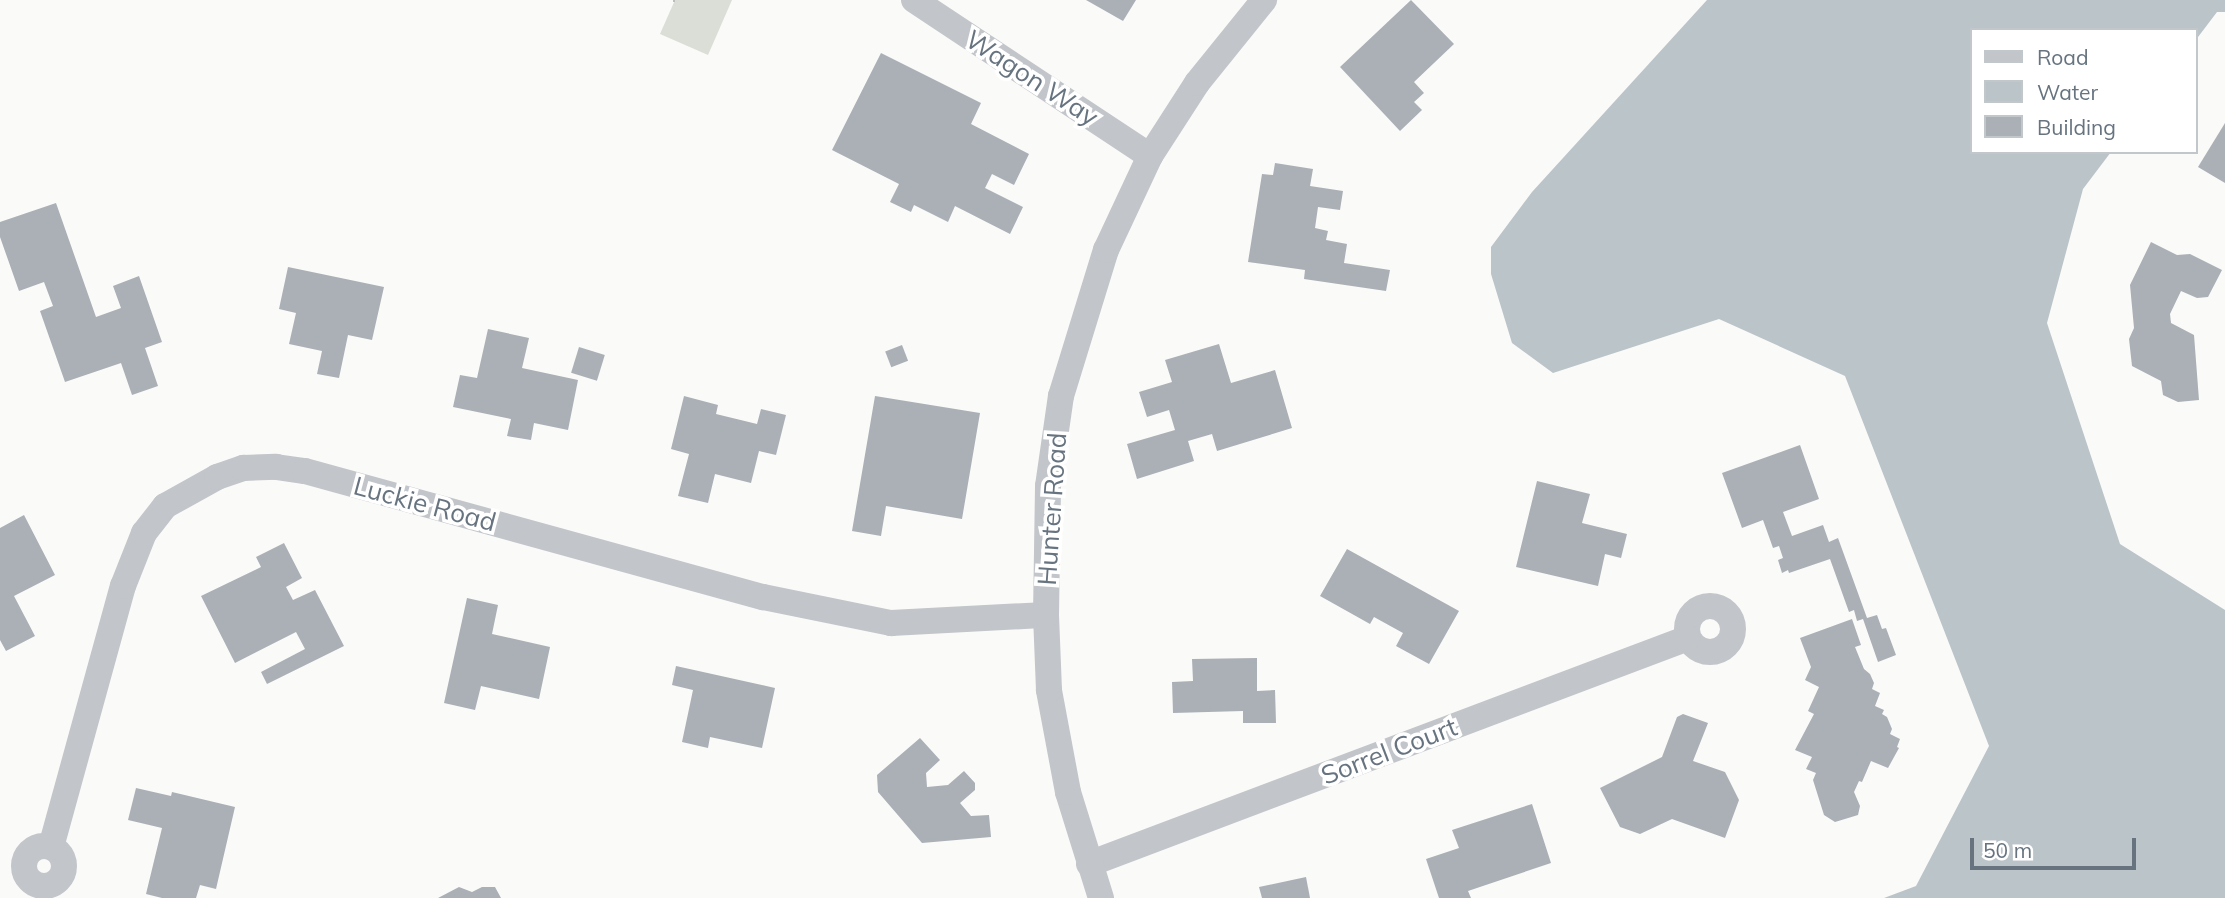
<!DOCTYPE html>
<html>
<head>
<meta charset="utf-8">
<style>
	body { margin:0 }
	#map { position:relative; width:2225px; height:898px; overflow:hidden; background:#fafaf8; font-family:Mulish,sans-serif }
	div>[style] { position:absolute }
	[style*='--x'] { left:calc(var(--x)*1px); top:calc(var(--y)*1px); width:calc(var(--w)*1px); rotate:calc(var(--a)*1deg) }
	.green>* { inset:0; background:#daded7 }
	.water>* { inset:0; background:#bbc4c8 }
	.building>* { inset:0; background:#aab0b6; transform-origin:0 0 }
	.path>* { height:4.5px; margin-top:-2.25px; transform-origin:0; background:repeating-linear-gradient(90deg,#babdc0 0 3.5px,transparent 0 7px) }
	.minor>* { height:26px; margin:-13px; padding:0 13px; transform-origin:13px; border-radius:13px; background:#c2c5c9 }
	.minor>.ring { margin:-13px; padding:0; box-sizing:content-box; background:none; border:26px solid #c2c5c9; border-radius:50% }
	span { translate:-50% -50%; white-space:nowrap; text-align:center; line-height:1.15; -webkit-text-stroke:7px #fff; paint-order:stroke }
	.street-label { font-size:26px; color:#677480 }
	.legend { position:absolute; left:1970px; top:28px; width:228px; height:126px; box-sizing:border-box; background:#fff; border:2px solid #c2c7cc; margin:0; padding:9px 12px; list-style:none; font-size:21px; color:#677480 }
	.legend li { display:flex; align-items:center; gap:14px; height:35px }
	.legend b { width:35px; border:2px solid #c2c7cc }
	.scale { position:absolute; left:1970px; top:838px; width:166px; height:32px; box-sizing:border-box; border:4px solid #677480; border-top:0; padding-left:9px; font-size:21px; line-height:24px; white-space:nowrap; color:#677480; -webkit-text-stroke:5px #fff; paint-order:stroke }
</style>
</head>
<body>
<div id="map">
	<div class="green">
		<div style="clip-path:polygon(675px 0,732px 0,708px 55px,660px 34px)"></div>
	</div>
	<div class="water">
		<div style="clip-path:polygon(1707px 0,2225px 0,2225px 12px,2217px 12px,2195px 41px,2195px 30px,1971px 30px,1971px 152px,2111px 152px,2083px 189px,2047px 323px,2120px 544px,2225px 610px,2225px 898px,1884px 898px,1916px 886px,1989px 746px,1845px 376px,1719px 319px,1553px 373px,1512px 343px,1491px 274px,1491px 247px,1532px 192px)"></div>
	</div>
	<div class="building">
		<div style="clip-path:polygon(1086px 0,1136px 0,1123px 21px)"></div>
		<div style="clip-path:polygon(1411px 0,1454px 44px,1414px 82px,1424px 93px,1414px 102px,1422px 110px,1400px 131px,1340px 67px)"></div>
		<div style="clip-path:polygon(881px 53px,981px 103px,971px 124px,1029px 154px,1014px 185px,992px 174px,985px 188px,1023px 207px,1010px 234px,955px 206px,948px 222px,914px 205px,911px 212px,890px 202px,899px 184px,832px 150px)"></div>
		<div style="clip-path:polygon(2225px 123px,2225px 183px,2198px 167px)"></div>
		<div style="clip-path:polygon(1275px 163px,1313px 169px,1310px 186px,1343px 191px,1340px 210px,1318px 207px,1315px 228px,1328px 231px,1326px 240px,1347px 244px,1344px 263px,1390px 270px,1386px 291px,1304px 279px,1305px 270px,1248px 262px,1262px 174px,1273px 175px)"></div>
		<div style="clip-path:polygon(56px 203px,96px 317px,121px 308px,113px 286px,139px 276px,162px 342px,145px 348px,158px 386px,132px 395px,121px 363px,65px 382px,40px 311px,53px 306px,44px 282px,19px 291px,0 237px,0 222px)"></div>
		<div style="clip-path:polygon(2151px 242px,2177px 255px,2190px 254px,2222px 270px,2208px 297px,2197px 298px,2181px 291px,2170px 314px,2171px 323px,2194px 335px,2199px 400px,2178px 402px,2163px 395px,2161px 381px,2132px 366px,2129px 339px,2134px 328px,2130px 285px)"></div>
		<div style="clip-path:polygon(288px 267px,384px 287px,372px 340px,348px 335px,339px 378px,317px 374px,322px 351px,289px 344px,296px 313px,279px 309px)"></div>
		<div style="clip-path:polygon(488px 329px,529px 338px,522px 368px,578px 380px,568px 430px,534px 423px,531px 440px,507px 436px,511px 419px,453px 407px,460px 375px,477px 378px)"></div>
		<div style="clip-path:polygon(1219px 344px,1231px 383px,1275px 370px,1292px 428px,1217px 451px,1212px 434px,1188px 441px,1194px 461px,1137px 479px,1127px 444px,1175px 430px,1169px 410px,1147px 417px,1139px 392px,1172px 382px,1165px 360px)"></div>
		<div style="left:902px;top:345px;width:17px;height:18px;rotate:69deg"></div>
		<div style="left:579px;top:347px;width:27px;height:27px;rotate:17deg"></div>
		<div style="clip-path:polygon(684px 396px,718px 405px,716px 414px,757px 424px,761px 409px,786px 415px,776px 455px,759px 451px,751px 483px,715px 474px,708px 503px,678px 496px,689px 454px,671px 449px)"></div>
		<div style="clip-path:polygon(875px 396px,980px 413px,962px 519px,886px 506px,881px 536px,852px 531px)"></div>
		<div style="clip-path:polygon(1800px 445px,1819px 499px,1783px 512px,1792px 536px,1823px 525px,1829px 542px,1838px 538px,1867px 618px,1877px 615px,1882px 629px,1886px 628px,1896px 655px,1878px 662px,1863px 619px,1857px 621px,1854px 610px,1849px 612px,1830px 559px,1789px 573px,1788px 570px,1782px 573px,1778px 560px,1783px 558px,1779px 546px,1773px 548px,1763px 520px,1742px 528px,1722px 473px)"></div>
		<div style="clip-path:polygon(1537px 481px,1590px 494px,1582px 523px,1627px 534px,1621px 558px,1605px 554px,1598px 586px,1516px 567px)"></div>
		<div style="clip-path:polygon(24px 515px,55px 575px,14px 596px,35px 636px,6px 651px,0 640px,0 528px)"></div>
		<div style="clip-path:polygon(284px 543px,302px 578px,286px 587px,293px 600px,315px 590px,344px 646px,267px 684px,261px 672px,305px 649px,296px 632px,235px 663px,201px 596px,261px 567px,256px 557px)"></div>
		<div style="clip-path:polygon(1347px 549px,1459px 611px,1429px 664px,1396px 646px,1403px 633px,1374px 617px,1370px 624px,1320px 596px)"></div>
		<div style="clip-path:polygon(467px 598px,498px 605px,492px 634px,550px 647px,539px 699px,481px 686px,475px 710px,444px 703px)"></div>
		<div style="clip-path:polygon(1852px 619px,1861px 645px,1855px 647px,1864px 669px,1870px 674px,1874px 683px,1872px 689px,1880px 693px,1875px 706px,1884px 710px,1882px 714px,1887px 717px,1892px 729px,1890px 734px,1900px 739px,1897px 747px,1899px 748px,1888px 768px,1871px 761px,1862px 782px,1859px 781px,1854px 792px,1860px 806px,1858px 815px,1835px 822px,1824px 815px,1813px 780px,1816px 773px,1806px 769px,1812px 757px,1795px 750px,1814px 714px,1808px 711px,1819px 687px,1805px 680px,1811px 667px,1800px 638px)"></div>
		<div style="clip-path:polygon(1257px 658px,1257px 691px,1275px 690px,1276px 723px,1243px 723px,1243px 711px,1173px 713px,1172px 682px,1193px 681px,1192px 659px)"></div>
		<div style="clip-path:polygon(676px 666px,775px 688px,762px 748px,710px 737px,708px 748px,682px 742px,693px 690px,672px 685px)"></div>
		<div style="clip-path:polygon(1683px 714px,1708px 723px,1693px 761px,1725px 772px,1739px 800px,1725px 838px,1672px 819px,1640px 834px,1620px 827px,1600px 788px,1662px 757px,1677px 717px)"></div>
		<div style="clip-path:polygon(920px 738px,940px 760px,926px 773px,927px 787px,948px 785px,964px 771px,975px 783px,975px 790px,960px 803px,971px 816px,989px 815px,991px 837px,922px 843px,878px 792px,877px 775px)"></div>
		<div style="clip-path:polygon(136px 788px,171px 796px,172px 792px,235px 807px,216px 889px,200px 885px,196px 898px,162px 898px,146px 894px,162px 828px,128px 820px)"></div>
		<div style="clip-path:polygon(1532px 804px,1551px 863px,1468px 891px,1471px 898px,1439px 898px,1426px 859px,1459px 848px,1452px 830px)"></div>
		<div style="clip-path:polygon(1306px 877px,1310px 898px,1262px 898px,1259px 887px)"></div>
		<div style="clip-path:polygon(459px 887px,472px 892px,482px 887px,495px 887px,501px 898px,438px 898px)"></div>
	</div>
	<div class="path">
		<div style="--x:673;--y:0;--w:2;--a:0"></div>
	</div>
	<div class="minor">
		<div style="--x:914;--y:0;--w:283;--a:33.5"></div>
		<div class="ring" style="left:1687px;top:606px;width:20px;height:20px"></div>
		<div class="ring" style="left:24px;top:846px;width:14px;height:14px"></div>
		<div style="--x:51;--y:847;--w:271;--a:-74.6"></div>
		<div style="--x:123;--y:586;--w:57;--a:-68.4"></div>
		<div style="--x:144;--y:533;--w:34;--a:-52"></div>
		<div style="--x:165;--y:506;--w:60;--a:-29.1"></div>
		<div style="--x:217;--y:477;--w:28;--a:-19"></div>
		<div style="--x:243;--y:468;--w:33;--a:-2"></div>
		<div style="--x:276;--y:467;--w:29;--a:8"></div>
		<div style="--x:305;--y:471;--w:475;--a:15.4"></div>
		<div style="--x:763;--y:597;--w:131;--a:11.5"></div>
		<div style="--x:891;--y:623;--w:155;--a:-3"></div>
		<div style="--x:1089;--y:864;--w:640;--a:-20.67"></div>
		<div style="--x:1101;--y:898;--w:111;--a:-107.3"></div>
		<div style="--x:1068;--y:792;--w:104;--a:-100.6"></div>
		<div style="--x:1049;--y:690;--w:75;--a:-92.3"></div>
		<div style="--x:1046;--y:615;--w:129;--a:-89.1"></div>
		<div style="--x:1048;--y:486;--w:91;--a:-81.8"></div>
		<div style="--x:1061;--y:396;--w:153;--a:-72.9"></div>
		<div style="--x:1106;--y:250;--w:104;--a:-64.9"></div>
		<div style="--x:1150;--y:156;--w:87;--a:-57.2"></div>
		<div style="--x:1197;--y:83;--w:107;--a:-51.1"></div>
	</div>
	<div class="street-label">
		<span style="left:1032px;top:78px;rotate:33deg">Wagon Way</span>
		<span style="left:425px;top:504px;rotate:15deg">Luckie Road</span>
		<span style="left:1052px;top:509px;rotate:-86deg">Hunter Road</span>
		<span style="left:1389px;top:751px;rotate:-21deg">Sorrel Court</span>
	</div>
	<ul class="legend">
	<li><b style="height:9px;background:#c2c5c9"></b>Road</li>
	<li><b style="height:19px;background:#bbc4c8"></b>Water</li>
	<li><b style="height:19px;background:#aab0b6"></b>Building</li>
	</ul>
	<div class="scale">50 m</div>
</div>
</body>
</html>
